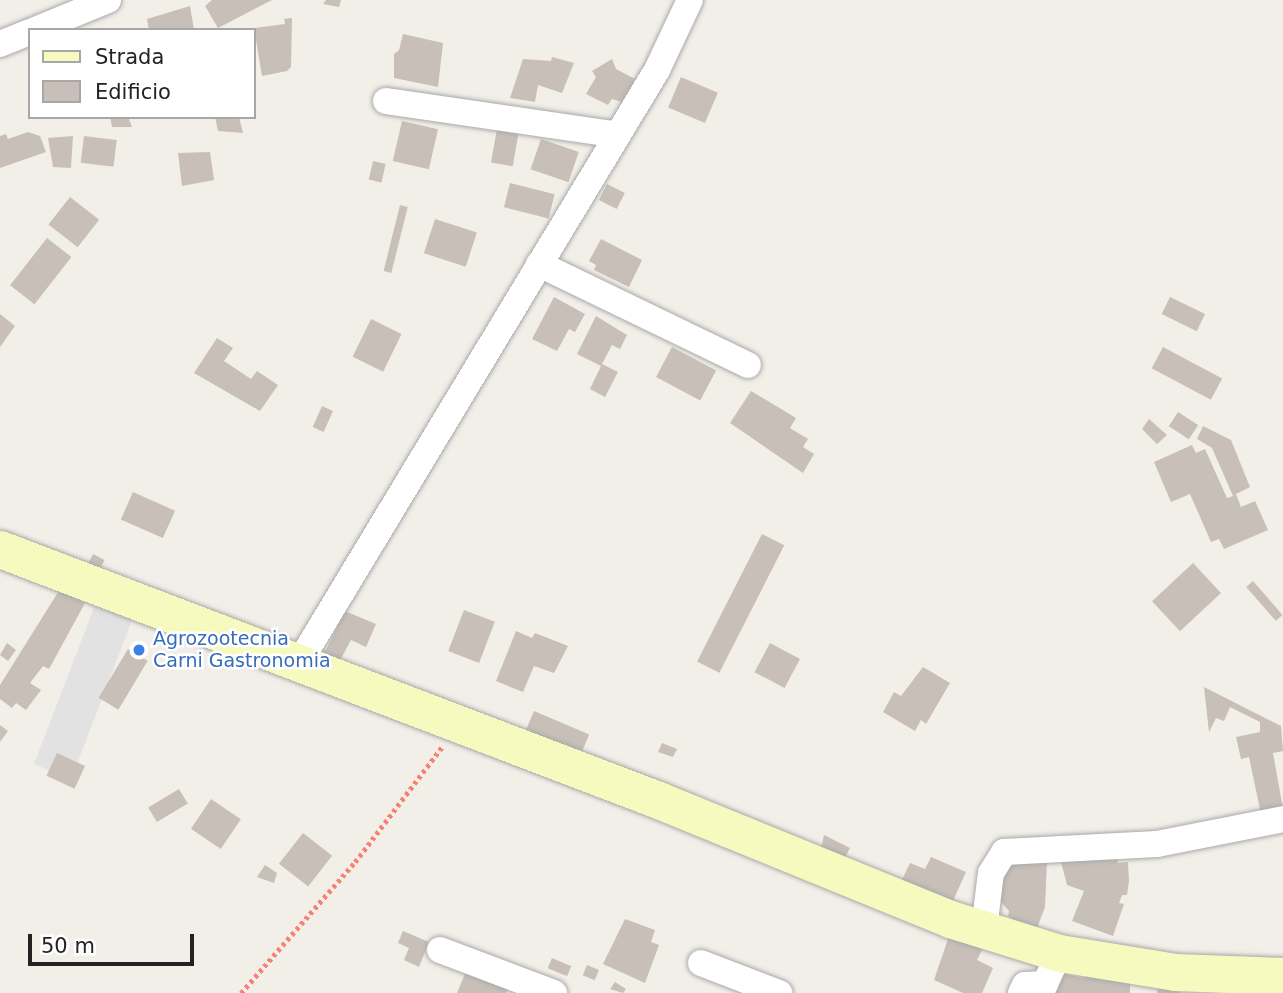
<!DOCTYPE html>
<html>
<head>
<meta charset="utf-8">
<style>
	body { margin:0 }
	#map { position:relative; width:1283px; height:993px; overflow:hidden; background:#f2efe9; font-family:"DejaVu Sans",sans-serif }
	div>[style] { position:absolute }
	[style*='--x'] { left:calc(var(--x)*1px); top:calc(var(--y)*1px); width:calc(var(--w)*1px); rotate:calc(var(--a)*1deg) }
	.parking>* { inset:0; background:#e2e2e2; transform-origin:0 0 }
	.building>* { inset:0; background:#c7bfb8; transform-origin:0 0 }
	.path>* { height:4.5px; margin-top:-2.25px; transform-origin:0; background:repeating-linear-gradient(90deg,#fa8072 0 3.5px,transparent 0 7px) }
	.roads { filter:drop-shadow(0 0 2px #a9a9a9) drop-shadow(0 0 2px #a9a9a9) }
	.street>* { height:26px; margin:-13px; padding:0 13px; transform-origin:13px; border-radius:13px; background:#fff }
	.secondary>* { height:37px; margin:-18.5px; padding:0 18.5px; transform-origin:18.5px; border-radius:18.5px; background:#f7fabf }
	.dots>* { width:19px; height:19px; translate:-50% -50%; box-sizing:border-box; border:4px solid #fff; border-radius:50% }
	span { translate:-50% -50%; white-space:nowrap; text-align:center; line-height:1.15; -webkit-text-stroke:5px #fff; paint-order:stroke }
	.shop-label { font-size:19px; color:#366cbe }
	.left { translate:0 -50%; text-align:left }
	.legend { position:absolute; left:28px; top:28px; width:228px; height:91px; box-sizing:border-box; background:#fff; border:2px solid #a7a7a7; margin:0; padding:9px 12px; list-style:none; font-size:21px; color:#222 }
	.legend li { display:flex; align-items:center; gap:14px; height:35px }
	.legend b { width:35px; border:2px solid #a7a7a7 }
	.scale { position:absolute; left:28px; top:934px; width:166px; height:32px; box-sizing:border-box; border:4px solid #222; border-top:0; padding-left:9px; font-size:21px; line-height:24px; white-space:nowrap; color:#222; -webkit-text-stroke:5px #fff; paint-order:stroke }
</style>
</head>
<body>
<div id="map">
	<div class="parking">
		<div style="left:97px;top:600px;width:40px;height:176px;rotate:21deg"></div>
	</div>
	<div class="building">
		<div style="clip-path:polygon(272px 0,218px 28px,205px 6px,212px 0)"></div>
		<div style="clip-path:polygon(326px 0,341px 0,339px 7px,323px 4px)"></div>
		<div style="clip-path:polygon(190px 6px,194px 30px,149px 30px,147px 19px)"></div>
		<div style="clip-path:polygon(292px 18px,291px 67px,287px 71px,262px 76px,254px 28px,285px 24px,284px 19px)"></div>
		<div style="clip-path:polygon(403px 34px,443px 43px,438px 87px,394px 78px,394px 54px,399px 50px)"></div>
		<div style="clip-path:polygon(552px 57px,574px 63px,562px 93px,538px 85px,535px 102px,510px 98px,523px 59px,551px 61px)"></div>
		<div style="clip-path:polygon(612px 59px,616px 69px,635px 79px,622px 102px,612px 99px,608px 105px,586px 94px,596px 77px,592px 71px)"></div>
		<div style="left:681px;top:77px;width:40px;height:33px;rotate:23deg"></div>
		<div style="clip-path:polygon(110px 117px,128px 117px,132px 127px,112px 127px)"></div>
		<div style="clip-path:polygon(215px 117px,239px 117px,243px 133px,218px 131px)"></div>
		<div style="left:402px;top:121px;width:37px;height:41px;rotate:13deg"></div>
		<div style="left:498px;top:123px;width:22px;height:40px;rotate:10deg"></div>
		<div style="clip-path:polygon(28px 132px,40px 136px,46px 152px,0 168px,0 136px,6px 134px,8px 139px)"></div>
		<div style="clip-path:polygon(73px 136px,71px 168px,53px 167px,48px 138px)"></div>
		<div style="left:84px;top:136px;width:33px;height:27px;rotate:7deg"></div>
		<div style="left:541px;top:139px;width:40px;height:32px;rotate:19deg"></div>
		<div style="clip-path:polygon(210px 152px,214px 180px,182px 186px,178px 153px)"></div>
		<div style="left:373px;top:161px;width:13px;height:19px;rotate:13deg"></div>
		<div style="left:510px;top:183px;width:46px;height:25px;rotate:14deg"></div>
		<div style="left:607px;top:184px;width:20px;height:18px;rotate:27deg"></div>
		<div style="left:70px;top:197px;width:37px;height:35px;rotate:38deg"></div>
		<div style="left:400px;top:205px;width:8px;height:68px;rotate:14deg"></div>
		<div style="left:435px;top:219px;width:44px;height:36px;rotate:18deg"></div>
		<div style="left:47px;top:238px;width:31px;height:60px;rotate:38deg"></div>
		<div style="clip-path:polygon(601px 239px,642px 260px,629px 287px,594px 270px,596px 265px,589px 261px)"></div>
		<div style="clip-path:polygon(554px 297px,585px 314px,575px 332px,569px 329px,557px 351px,532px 339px)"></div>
		<div style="left:1170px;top:297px;width:39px;height:19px;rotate:26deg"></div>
		<div style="clip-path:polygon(0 314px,15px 326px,0 347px)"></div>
		<div style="clip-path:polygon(596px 316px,627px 335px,620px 349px,612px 345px,602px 364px,618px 372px,605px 397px,590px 389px,601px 366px,577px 354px)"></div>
		<div style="left:371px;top:319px;width:34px;height:42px;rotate:26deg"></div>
		<div style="clip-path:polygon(217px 338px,233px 348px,224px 361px,251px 379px,257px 371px,278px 385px,260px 411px,194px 373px)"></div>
		<div style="left:672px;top:347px;width:50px;height:34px;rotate:28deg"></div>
		<div style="left:1163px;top:347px;width:67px;height:24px;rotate:28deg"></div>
		<div style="clip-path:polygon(751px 391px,796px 418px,790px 428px,808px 439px,803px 447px,814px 454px,803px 473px,730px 423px)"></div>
		<div style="left:322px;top:406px;width:12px;height:23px;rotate:24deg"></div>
		<div style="left:1178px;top:412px;width:24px;height:17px;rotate:33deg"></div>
		<div style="clip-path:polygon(1149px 419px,1167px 435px,1157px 444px,1142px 429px)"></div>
		<div style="clip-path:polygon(1203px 426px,1231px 440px,1250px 487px,1236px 494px,1241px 507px,1255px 501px,1268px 530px,1224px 549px,1219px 539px,1211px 542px,1190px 494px,1171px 502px,1154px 462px,1192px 445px,1196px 453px,1205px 449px,1227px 498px,1233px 496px,1212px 448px,1197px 439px)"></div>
		<div style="left:133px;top:492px;width:46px;height:30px;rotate:24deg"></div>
		<div style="left:762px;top:534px;width:25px;height:143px;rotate:27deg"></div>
		<div style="left:93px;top:554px;width:13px;height:15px;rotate:27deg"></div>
		<div style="left:1193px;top:563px;width:41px;height:56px;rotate:47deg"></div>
		<div style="left:1253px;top:581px;width:45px;height:9px;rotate:49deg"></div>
		<div style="clip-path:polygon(60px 589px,85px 603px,49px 669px,43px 666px,30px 683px,41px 690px,26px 710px,16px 703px,12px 708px,0 699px,0 685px)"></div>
		<div style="left:464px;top:610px;width:33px;height:44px;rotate:21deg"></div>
		<div style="clip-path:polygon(345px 611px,376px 624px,366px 647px,351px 640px,337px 666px,322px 658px)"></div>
		<div style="clip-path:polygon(516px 631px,532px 638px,535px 633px,568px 646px,554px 673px,534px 666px,523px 692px,496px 681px)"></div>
		<div style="clip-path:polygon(7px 643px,16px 650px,8px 661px,0 655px)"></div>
		<div style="left:770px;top:643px;width:34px;height:33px;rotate:28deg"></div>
		<div style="left:128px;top:649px;width:23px;height:57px;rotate:31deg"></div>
		<div style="clip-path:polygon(923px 667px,950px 683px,926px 724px,921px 720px,915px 731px,883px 712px,894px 692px,901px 696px)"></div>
		<div style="clip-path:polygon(1204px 687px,1281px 726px,1283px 751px,1273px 753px,1283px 809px,1261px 814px,1249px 757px,1241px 759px,1236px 737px,1260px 732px,1260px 722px,1230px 707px,1224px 721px,1216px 718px,1209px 732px)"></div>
		<div style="left:534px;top:711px;width:60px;height:29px;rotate:23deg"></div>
		<div style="clip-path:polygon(0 725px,8px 731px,0 742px)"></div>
		<div style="clip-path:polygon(662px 743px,677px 749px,673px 757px,658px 752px)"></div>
		<div style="left:57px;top:753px;width:31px;height:25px;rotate:25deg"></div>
		<div style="left:179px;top:789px;width:17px;height:36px;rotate:59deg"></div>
		<div style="left:211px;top:799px;width:36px;height:36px;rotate:34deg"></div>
		<div style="left:303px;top:833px;width:37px;height:39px;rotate:38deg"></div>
		<div style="clip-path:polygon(824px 835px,850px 848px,842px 863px,820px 853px)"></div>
		<div style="clip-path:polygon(931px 857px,966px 872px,952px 903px,901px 882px,910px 863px,925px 869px)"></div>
		<div style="clip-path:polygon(1010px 857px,1047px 861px,1045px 907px,1034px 936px,1008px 916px,1009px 911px,993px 893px)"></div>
		<div style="clip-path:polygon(1117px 857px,1118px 863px,1128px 862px,1129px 881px,1127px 895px,1122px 895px,1119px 903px,1124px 904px,1113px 936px,1072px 921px,1084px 891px,1067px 885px,1061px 862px)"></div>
		<div style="clip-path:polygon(265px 865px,277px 873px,274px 883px,257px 877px)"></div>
		<div style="clip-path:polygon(625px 919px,655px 930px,651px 942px,659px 945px,645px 983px,603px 964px)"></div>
		<div style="clip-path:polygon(403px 931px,429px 942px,419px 967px,404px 960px,409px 948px,398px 943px)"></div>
		<div style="clip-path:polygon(950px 933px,983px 948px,977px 960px,993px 968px,982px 993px,963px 993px,934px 980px)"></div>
		<div style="left:552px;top:958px;width:21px;height:11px;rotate:23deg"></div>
		<div style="left:587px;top:965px;width:13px;height:11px;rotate:23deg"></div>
		<div style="clip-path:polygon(467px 969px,509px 986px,506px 993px,457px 993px)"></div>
		<div style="clip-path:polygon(1085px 972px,1097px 973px,1097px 979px,1130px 981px,1130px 993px,1054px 993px,1059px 973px,1084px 978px)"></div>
		<div style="clip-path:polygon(615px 982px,626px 989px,623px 993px,610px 989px)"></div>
		<div style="clip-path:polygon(1158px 987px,1181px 992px,1181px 993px,1157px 993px)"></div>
	</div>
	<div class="path">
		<div style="--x:241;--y:993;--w:174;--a:-49"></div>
		<div style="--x:355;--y:862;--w:144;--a:-52.9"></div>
	</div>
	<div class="roads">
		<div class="street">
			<div style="--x:35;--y:30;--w:79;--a:-22.3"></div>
			<div style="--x:0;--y:44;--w:32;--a:-22"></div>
			<div style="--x:386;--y:101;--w:234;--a:8.3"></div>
			<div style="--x:539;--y:264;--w:232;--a:25.8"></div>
			<div style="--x:299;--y:663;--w:693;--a:-58.88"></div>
			<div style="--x:657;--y:70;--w:77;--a:-64.8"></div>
			<div style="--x:984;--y:929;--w:56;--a:-82.9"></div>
			<div style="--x:991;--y:873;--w:25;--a:-58"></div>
			<div style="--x:1004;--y:852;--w:153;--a:-3"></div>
			<div style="--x:1157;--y:844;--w:128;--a:-11.2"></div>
			<div style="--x:440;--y:950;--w:122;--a:20.7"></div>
			<div style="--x:701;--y:963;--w:84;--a:21"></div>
			<div style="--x:1021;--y:993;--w:9;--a:-63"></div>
			<div style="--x:1025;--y:985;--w:20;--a:-3"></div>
			<div style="--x:1041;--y:993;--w:44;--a:-65.8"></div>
		</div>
		<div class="secondary">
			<div style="--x:0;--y:549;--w:707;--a:20.87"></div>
			<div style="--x:661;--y:801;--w:312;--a:22.2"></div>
			<div style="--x:950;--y:919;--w:114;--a:17.3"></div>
			<div style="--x:1059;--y:953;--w:118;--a:9.3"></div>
			<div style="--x:1175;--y:972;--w:108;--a:2.1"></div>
		</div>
	</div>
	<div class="dots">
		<div style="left:139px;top:650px;background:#3f7fe0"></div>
	</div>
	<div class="shop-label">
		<span class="left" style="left:153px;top:650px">Agrozootecnia<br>Carni Gastronomia</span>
	</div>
	<ul class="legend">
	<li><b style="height:9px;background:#f7fabf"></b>Strada</li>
	<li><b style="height:19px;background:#c7bfb8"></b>Edificio</li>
	</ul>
	<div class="scale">50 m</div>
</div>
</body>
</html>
